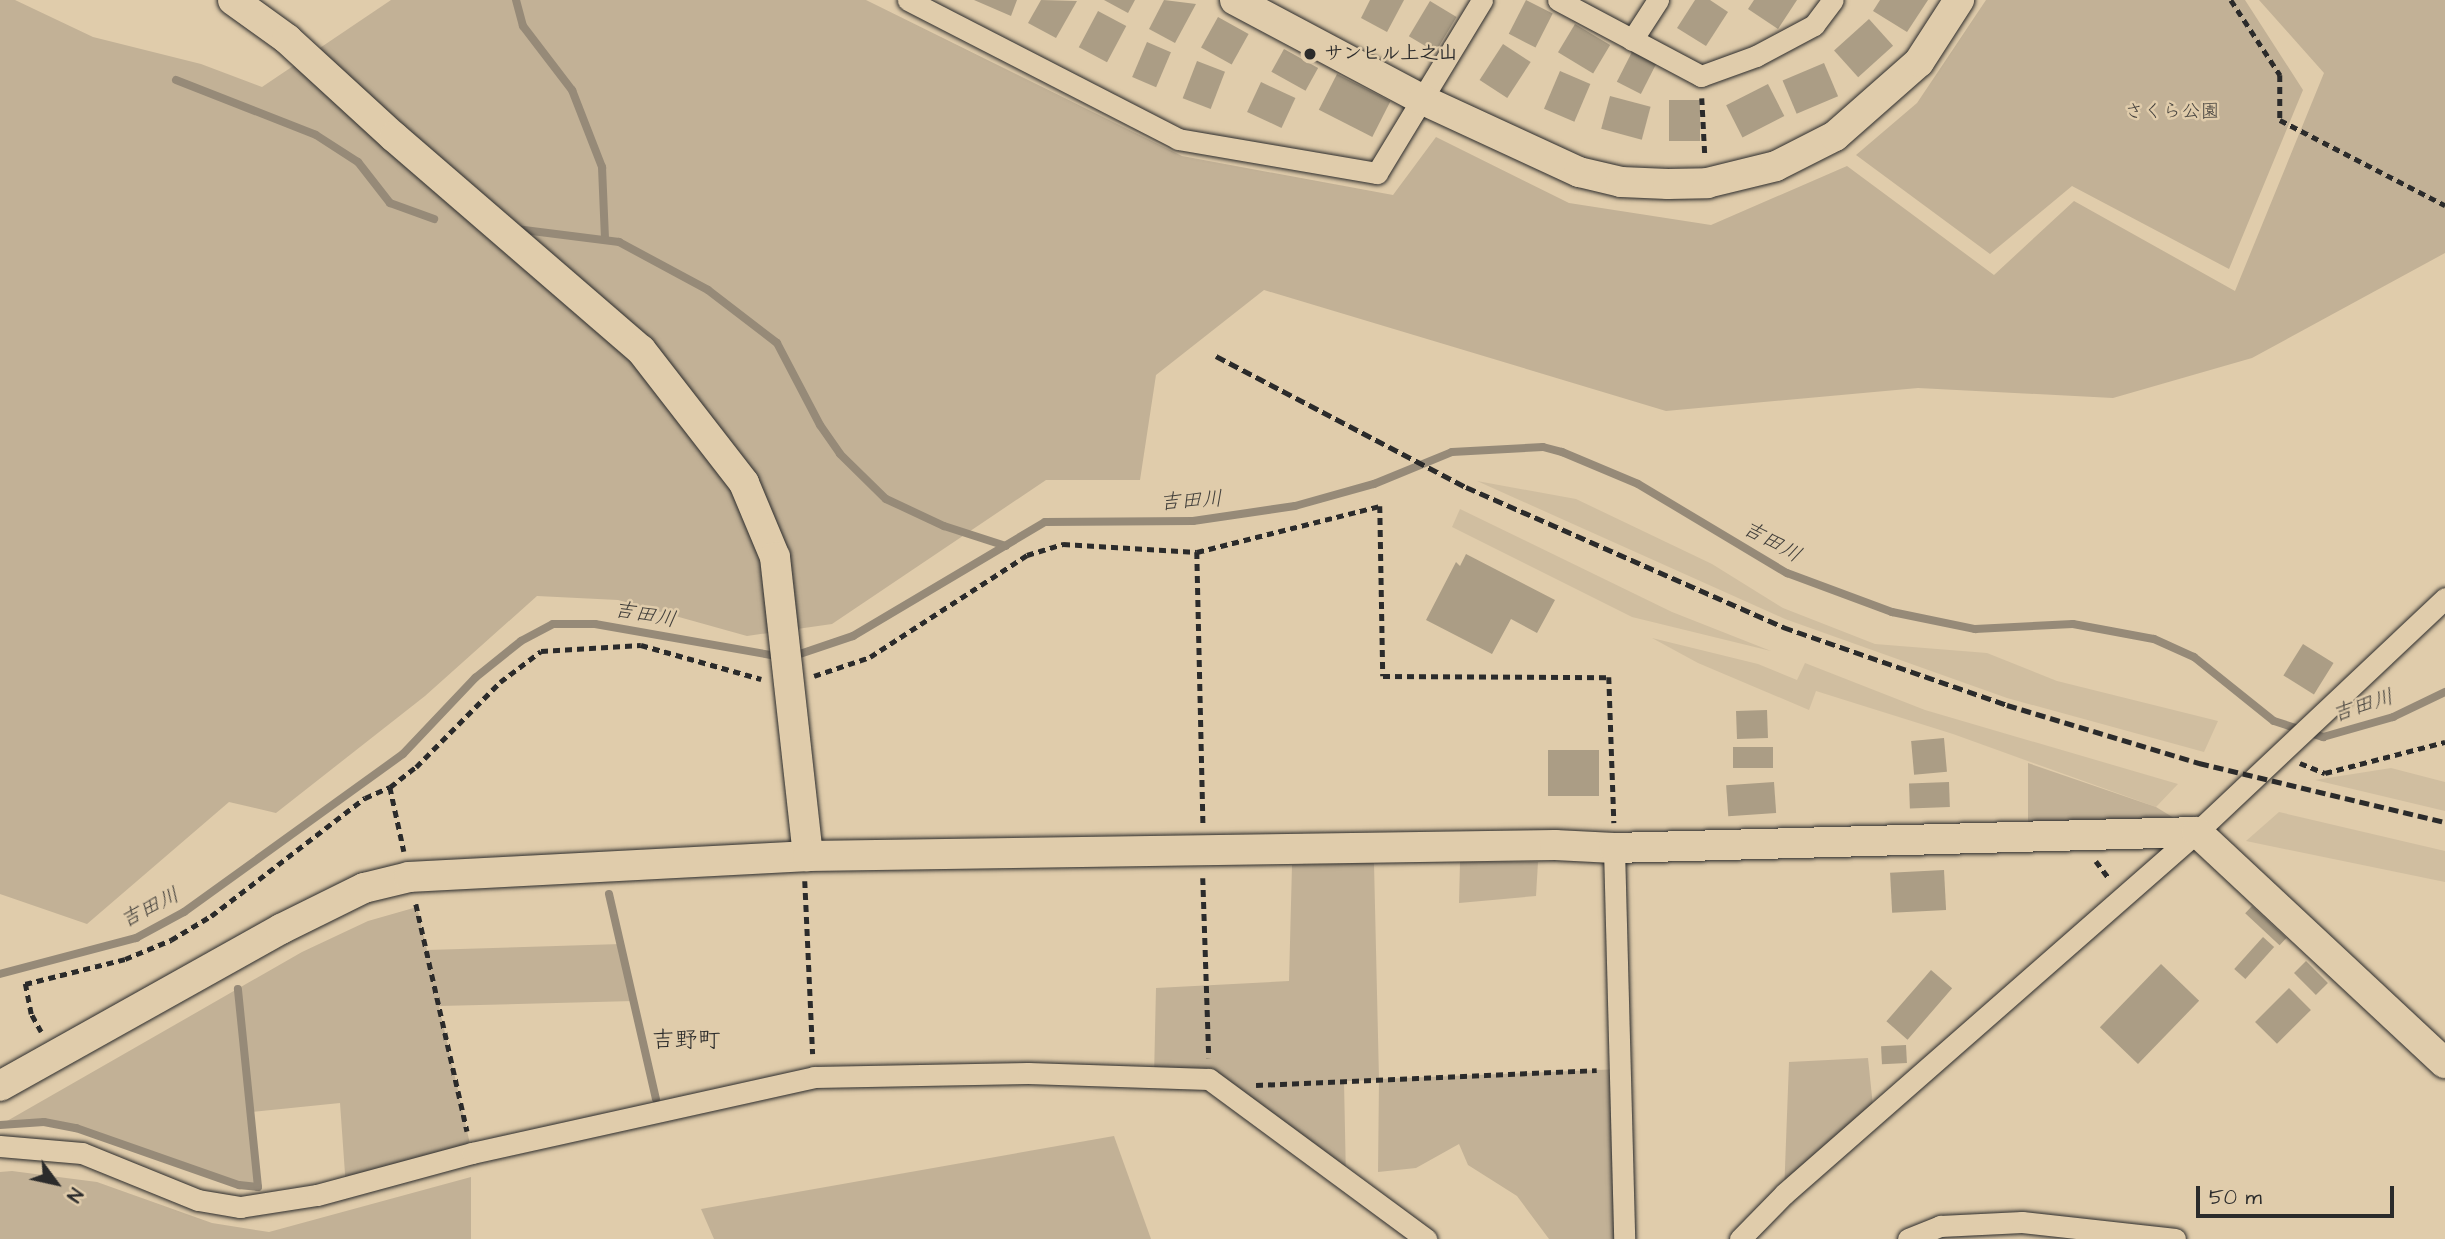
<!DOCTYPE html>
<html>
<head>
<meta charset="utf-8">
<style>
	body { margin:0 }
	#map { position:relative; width:2445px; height:1239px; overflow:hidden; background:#e0ccab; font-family:"Architects Daughter","Klee One",sans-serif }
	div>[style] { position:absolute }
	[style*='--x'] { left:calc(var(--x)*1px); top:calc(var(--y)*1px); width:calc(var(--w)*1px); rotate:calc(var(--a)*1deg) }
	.built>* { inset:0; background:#d0bea0 }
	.green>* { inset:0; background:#c2b196 }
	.stream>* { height:8px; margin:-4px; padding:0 4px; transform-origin:4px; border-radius:4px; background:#968a78 }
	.building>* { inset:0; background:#ab9d85; transform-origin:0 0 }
	.path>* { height:4.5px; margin-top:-2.25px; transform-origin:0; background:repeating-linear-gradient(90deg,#2b2b2b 0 7px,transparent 0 12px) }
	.roads { filter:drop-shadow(0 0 2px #2b2b2b) drop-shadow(0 0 2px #2b2b2b) }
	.street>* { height:21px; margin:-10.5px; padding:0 10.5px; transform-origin:10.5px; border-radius:10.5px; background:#e0ccab }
	.secondary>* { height:30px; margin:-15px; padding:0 15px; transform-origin:15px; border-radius:15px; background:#e0ccab }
	.rail>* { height:5px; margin-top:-2.5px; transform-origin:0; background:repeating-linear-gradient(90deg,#2b2b2b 0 10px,transparent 0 15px) }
	.dots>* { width:19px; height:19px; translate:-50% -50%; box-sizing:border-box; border:4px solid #e0ccab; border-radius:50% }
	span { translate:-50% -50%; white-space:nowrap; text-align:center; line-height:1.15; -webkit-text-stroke:5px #e0ccab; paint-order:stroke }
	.poi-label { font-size:19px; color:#2b2b2b; font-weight:700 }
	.left { translate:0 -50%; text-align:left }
	.park-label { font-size:19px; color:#423f3b }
	.water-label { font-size:21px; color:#403e3a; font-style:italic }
	.quarter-label { font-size:23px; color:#2b2b2b }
	.north { position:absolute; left:21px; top:1148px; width:70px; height:70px; -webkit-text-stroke:5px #e0ccab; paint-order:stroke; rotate:123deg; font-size:19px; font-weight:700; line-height:28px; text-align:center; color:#2b2b2b }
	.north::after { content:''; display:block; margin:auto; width:24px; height:32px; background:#2b2b2b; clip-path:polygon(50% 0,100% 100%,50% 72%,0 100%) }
	.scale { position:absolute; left:2196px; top:1186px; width:198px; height:32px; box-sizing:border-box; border:4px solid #2b2b2b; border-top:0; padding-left:9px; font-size:21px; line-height:24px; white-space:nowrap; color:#2b2b2b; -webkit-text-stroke:5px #e0ccab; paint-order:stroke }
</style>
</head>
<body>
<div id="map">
	<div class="built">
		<div style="clip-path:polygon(1477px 481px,1576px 499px,1712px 564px,1783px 608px,1875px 644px,1987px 653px,2057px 681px,2218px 721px,2204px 752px,2007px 698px,1785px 619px)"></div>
		<div style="clip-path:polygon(1460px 509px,1672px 612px,1771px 651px,1632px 617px,1452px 527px)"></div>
		<div style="clip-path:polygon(1652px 638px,1758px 664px,1797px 680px,1805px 663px,1925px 710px,2178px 784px,2156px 807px,1953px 734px,1816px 691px,1809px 710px,1698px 663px)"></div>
		<div style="clip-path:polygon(2391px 768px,2445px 782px,2445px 811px,2315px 780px)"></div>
		<div style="clip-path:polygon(2279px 812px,2445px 851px,2445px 882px,2246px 841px)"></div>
	</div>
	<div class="green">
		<div style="clip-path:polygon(0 0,15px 0,93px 37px,201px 64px,262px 87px,391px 0,866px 0,1182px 156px,1393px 195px,1436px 137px,1569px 203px,1711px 225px,1847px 166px,1994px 275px,2074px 201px,2235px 291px,2324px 73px,2259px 0,2445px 0,2445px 253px,2252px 358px,2113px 398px,1918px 388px,1666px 411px,1264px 290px,1156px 375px,1140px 480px,1046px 480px,832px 624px,747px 636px,618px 600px,537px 596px,425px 696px,276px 813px,229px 802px,87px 924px,0 894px)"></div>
		<div style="clip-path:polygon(1986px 0,2245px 0,2303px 90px,2229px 269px,2072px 186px,1990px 254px,1856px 155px,1917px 103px)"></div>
		<div style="clip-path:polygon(2028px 763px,2156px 807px,2197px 832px,2028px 837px)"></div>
		<div style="clip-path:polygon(1460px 862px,1538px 862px,1536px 896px,1459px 903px)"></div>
		<div style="clip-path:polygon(1374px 863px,1379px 1079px,1621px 1069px,1624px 1239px,1549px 1239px,1517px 1196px,1468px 1165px,1459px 1144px,1416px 1168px,1378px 1172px,1379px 1080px,1344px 1081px,1346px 1180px,1209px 1079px,1154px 1077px,1156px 988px,1289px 981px,1292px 865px)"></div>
		<div style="clip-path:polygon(417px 907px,427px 950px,621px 944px,634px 1001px,439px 1006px,472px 1153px,346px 1188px,340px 1103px,251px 1112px,258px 1187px,239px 1185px,76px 1128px,44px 1122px,0 1125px,302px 952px,368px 921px)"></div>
		<div style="clip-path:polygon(1868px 1058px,1874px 1116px,1784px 1194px,1789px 1062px)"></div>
		<div style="clip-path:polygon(1114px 1136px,1151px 1239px,714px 1239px,701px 1209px)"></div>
		<div style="clip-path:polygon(12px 1171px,97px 1182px,212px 1223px,269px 1232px,471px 1177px,471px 1239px,0 1239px,0 1172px)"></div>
	</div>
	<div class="stream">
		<div style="--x:516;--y:0;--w:27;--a:75"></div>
		<div style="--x:523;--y:26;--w:81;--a:52.6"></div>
		<div style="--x:572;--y:90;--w:83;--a:68.7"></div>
		<div style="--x:602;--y:167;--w:73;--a:87.6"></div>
		<div style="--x:176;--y:80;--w:150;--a:21.4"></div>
		<div style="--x:316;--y:135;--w:50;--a:32.7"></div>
		<div style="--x:358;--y:162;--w:52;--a:52"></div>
		<div style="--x:390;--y:203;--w:47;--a:20"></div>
		<div style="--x:516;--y:229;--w:104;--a:7.2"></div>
		<div style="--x:619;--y:242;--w:101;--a:28.3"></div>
		<div style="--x:708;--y:290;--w:87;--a:37.5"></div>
		<div style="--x:777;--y:343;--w:93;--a:62.3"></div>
		<div style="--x:820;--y:425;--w:35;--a:55"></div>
		<div style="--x:840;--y:454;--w:64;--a:44.4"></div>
		<div style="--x:886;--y:499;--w:64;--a:25"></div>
		<div style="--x:944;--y:526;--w:65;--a:17.9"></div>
		<div style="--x:609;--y:894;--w:210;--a:77.1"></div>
		<div style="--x:0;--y:974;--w:141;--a:-14.8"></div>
		<div style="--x:136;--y:938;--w:55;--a:-28.4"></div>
		<div style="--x:184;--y:912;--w:270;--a:-35.8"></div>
		<div style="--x:403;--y:754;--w:105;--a:-46.5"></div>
		<div style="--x:475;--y:678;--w:59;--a:-38.8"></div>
		<div style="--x:521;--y:641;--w:36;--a:-28"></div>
		<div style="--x:553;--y:624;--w:42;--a:0"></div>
		<div style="--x:595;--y:624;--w:196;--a:10"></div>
		<div style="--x:788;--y:658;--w:69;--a:-18.7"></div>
		<div style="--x:853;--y:636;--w:223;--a:-30.7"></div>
		<div style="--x:1045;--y:522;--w:148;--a:-0.4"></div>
		<div style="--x:1193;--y:521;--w:103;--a:-8.4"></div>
		<div style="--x:1295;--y:506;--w:82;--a:-15.6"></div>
		<div style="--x:1374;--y:484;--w:84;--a:-22.3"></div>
		<div style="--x:1452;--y:452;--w:91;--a:-3.1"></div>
		<div style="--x:1543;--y:447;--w:20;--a:15"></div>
		<div style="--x:1562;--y:452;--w:82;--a:22.8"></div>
		<div style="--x:1638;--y:484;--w:174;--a:30.9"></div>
		<div style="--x:1787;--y:573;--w:112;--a:20.4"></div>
		<div style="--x:1892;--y:612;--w:85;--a:11.6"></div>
		<div style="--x:1975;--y:629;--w:98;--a:-2.9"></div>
		<div style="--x:2073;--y:624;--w:82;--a:10.5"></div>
		<div style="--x:2154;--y:639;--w:44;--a:24.2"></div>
		<div style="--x:2194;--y:657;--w:102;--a:38.7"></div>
		<div style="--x:2274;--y:721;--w:52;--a:18.1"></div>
		<div style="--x:2323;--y:737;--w:73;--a:-15.9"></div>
		<div style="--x:2393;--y:717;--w:58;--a:-25.7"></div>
		<div style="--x:0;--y:1125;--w:44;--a:-3.9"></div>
		<div style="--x:44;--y:1122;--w:33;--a:11"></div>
		<div style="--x:76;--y:1128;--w:173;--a:19.3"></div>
		<div style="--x:239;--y:1185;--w:19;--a:6"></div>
		<div style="--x:258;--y:1187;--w:199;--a:-95.8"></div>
	</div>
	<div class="building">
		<div style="clip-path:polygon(974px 0,1017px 0,1011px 16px)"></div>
		<div style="clip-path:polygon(1041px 0,1077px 1px,1056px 38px,1028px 23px)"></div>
		<div style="clip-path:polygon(1104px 0,1135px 0,1128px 13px)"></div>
		<div style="clip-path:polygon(1164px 0,1196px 4px,1175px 43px,1149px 29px)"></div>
		<div style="clip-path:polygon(1370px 0,1404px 0,1387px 32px,1361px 18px)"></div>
		<div style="left:1526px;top:0;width:30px;height:38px;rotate:27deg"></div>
		<div style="clip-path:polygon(1695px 0,1710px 0,1728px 12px,1706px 46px,1677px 28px)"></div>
		<div style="clip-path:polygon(1754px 0,1797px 0,1778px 29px,1748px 9px)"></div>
		<div style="clip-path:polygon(1880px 0,1928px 0,1907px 32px,1873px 11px)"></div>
		<div style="left:1430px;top:1px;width:31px;height:41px;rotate:31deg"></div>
		<div style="left:1098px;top:11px;width:32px;height:41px;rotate:28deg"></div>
		<div style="left:1218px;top:17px;width:35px;height:35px;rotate:29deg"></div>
		<div style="left:1869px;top:19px;width:36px;height:47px;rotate:48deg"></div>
		<div style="left:1575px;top:24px;width:41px;height:33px;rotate:31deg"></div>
		<div style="left:1147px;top:42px;width:26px;height:38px;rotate:23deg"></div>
		<div style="left:1503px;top:44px;width:33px;height:43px;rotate:33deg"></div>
		<div style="left:1635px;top:46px;width:27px;height:40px;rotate:27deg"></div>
		<div style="left:1284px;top:49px;width:39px;height:26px;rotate:29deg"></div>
		<div style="left:1197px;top:61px;width:30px;height:40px;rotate:21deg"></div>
		<div style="left:1824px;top:63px;width:36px;height:45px;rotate:67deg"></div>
		<div style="left:1560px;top:71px;width:33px;height:41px;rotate:23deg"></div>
		<div style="left:1337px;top:74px;width:60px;height:40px;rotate:27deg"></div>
		<div style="left:1261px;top:82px;width:38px;height:33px;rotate:25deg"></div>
		<div style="left:1768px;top:84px;width:36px;height:47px;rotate:63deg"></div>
		<div style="left:1610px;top:96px;width:42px;height:34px;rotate:15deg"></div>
		<div style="left:1669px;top:100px;width:31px;height:41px"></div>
		<div style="clip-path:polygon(1466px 554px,1555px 600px,1537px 633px,1511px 619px,1492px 654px,1426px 620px,1456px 562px,1460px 566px)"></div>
		<div style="left:2303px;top:644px;width:36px;height:37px;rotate:32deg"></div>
		<div style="left:1767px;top:710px;width:28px;height:31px;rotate:88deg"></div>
		<div style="left:1944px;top:738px;width:34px;height:33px;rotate:85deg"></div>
		<div style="left:1773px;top:747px;width:21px;height:40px;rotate:90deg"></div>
		<div style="left:1548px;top:750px;width:51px;height:46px"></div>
		<div style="left:1774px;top:782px;width:31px;height:48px;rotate:86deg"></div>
		<div style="left:1949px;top:782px;width:25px;height:40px;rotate:88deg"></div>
		<div style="left:1944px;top:870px;width:40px;height:54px;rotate:87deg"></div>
		<div style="left:2252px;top:906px;width:47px;height:10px;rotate:43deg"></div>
		<div style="left:2263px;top:937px;width:15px;height:43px;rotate:42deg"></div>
		<div style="left:2306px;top:961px;width:31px;height:17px;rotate:45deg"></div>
		<div style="left:2161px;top:964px;width:53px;height:88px;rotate:44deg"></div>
		<div style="left:1931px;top:970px;width:28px;height:68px;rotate:41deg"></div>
		<div style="left:2289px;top:988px;width:31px;height:48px;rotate:45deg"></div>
		<div style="left:1906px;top:1045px;width:18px;height:25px;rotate:87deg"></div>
	</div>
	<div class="path">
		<div style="--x:2231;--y:0;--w:90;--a:56.8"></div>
		<div style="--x:2280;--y:75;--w:45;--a:90"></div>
		<div style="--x:2280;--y:120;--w:186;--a:27.3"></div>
		<div style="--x:1702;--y:98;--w:58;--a:87"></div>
		<div style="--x:1197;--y:552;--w:272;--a:88.7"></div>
		<div style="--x:814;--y:676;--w:59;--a:-18.7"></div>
		<div style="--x:870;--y:657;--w:187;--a:-33"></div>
		<div style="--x:1027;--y:555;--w:38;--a:-17"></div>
		<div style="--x:1063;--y:544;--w:134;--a:3.4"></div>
		<div style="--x:1197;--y:552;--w:189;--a:-14.1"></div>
		<div style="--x:1380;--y:506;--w:170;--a:89"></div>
		<div style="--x:1383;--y:676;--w:226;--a:0.3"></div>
		<div style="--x:1609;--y:677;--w:146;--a:88"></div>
		<div style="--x:2300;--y:763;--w:27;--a:22"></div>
		<div style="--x:2325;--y:773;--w:124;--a:-14.5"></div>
		<div style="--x:390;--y:787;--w:66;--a:77.7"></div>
		<div style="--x:2096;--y:861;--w:20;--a:53"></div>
		<div style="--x:1203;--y:878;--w:180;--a:88.1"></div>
		<div style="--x:805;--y:881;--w:173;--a:87.4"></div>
		<div style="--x:416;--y:904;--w:233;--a:77.3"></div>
		<div style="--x:41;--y:1032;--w:21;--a:-119"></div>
		<div style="--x:31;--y:1014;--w:31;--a:-101"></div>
		<div style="--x:25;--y:984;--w:103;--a:-14"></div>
		<div style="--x:125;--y:959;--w:50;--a:-22.4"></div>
		<div style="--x:171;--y:940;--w:47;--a:-31"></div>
		<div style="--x:211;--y:916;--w:194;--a:-37.5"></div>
		<div style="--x:365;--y:798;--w:27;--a:-24"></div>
		<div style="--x:390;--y:787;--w:33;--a:-38"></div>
		<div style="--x:416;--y:767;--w:120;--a:-45.3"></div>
		<div style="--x:500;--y:682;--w:51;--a:-37.1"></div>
		<div style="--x:541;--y:651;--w:100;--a:-3.4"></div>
		<div style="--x:641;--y:645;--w:125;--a:15.8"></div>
		<div style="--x:1256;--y:1085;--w:341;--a:-2.5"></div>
	</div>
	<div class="roads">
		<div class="street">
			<div style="--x:908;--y:0;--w:304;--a:27.2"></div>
			<div style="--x:1178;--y:139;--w:202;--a:9.7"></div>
			<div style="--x:1377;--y:173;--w:202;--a:-58.7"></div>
			<div style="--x:1558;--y:0;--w:162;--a:28"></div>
			<div style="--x:1701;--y:76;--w:59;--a:-20"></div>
			<div style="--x:1756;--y:56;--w:66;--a:-28.1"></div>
			<div style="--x:1814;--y:25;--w:31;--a:-53"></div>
			<div style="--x:1632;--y:40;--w:48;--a:-57"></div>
			<div style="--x:1614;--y:848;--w:391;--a:88.5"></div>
			<div style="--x:0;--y:1146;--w:82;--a:4.9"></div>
			<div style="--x:82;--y:1153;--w:125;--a:22.1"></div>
			<div style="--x:198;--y:1200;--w:43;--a:9.5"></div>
			<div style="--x:240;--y:1207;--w:78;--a:-8.9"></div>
			<div style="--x:317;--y:1195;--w:161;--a:-15.2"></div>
			<div style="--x:472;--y:1153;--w:350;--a:-12.5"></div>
			<div style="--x:814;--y:1077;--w:214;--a:-1.1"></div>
			<div style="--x:1028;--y:1073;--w:181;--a:1.9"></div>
			<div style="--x:1209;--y:1079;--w:270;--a:36.4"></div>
			<div style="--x:1740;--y:1239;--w:63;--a:-45.6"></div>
			<div style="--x:1784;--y:1194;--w:549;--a:-41.23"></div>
			<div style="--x:2197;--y:832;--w:341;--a:-43.3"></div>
			<div style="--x:1908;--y:1239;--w:35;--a:-22"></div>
			<div style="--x:1940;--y:1226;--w:82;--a:-2.8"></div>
			<div style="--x:2022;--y:1222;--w:154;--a:6.3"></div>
		</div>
		<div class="secondary">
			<div style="--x:233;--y:0;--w:67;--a:35.8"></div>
			<div style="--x:287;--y:39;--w:145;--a:42.5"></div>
			<div style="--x:394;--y:137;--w:326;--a:40.8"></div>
			<div style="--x:641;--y:350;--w:168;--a:52.2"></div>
			<div style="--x:744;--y:483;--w:80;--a:67.3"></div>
			<div style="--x:775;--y:557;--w:301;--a:83.7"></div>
			<div style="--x:1235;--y:0;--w:213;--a:28"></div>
			<div style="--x:1423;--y:100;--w:172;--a:24.8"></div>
			<div style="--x:1579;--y:172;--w:43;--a:13.4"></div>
			<div style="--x:1621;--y:182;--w:47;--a:2.4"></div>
			<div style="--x:1668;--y:184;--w:39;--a:-1"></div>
			<div style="--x:1707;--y:183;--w:71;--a:-13.8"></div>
			<div style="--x:1776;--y:166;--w:66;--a:-27"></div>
			<div style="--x:1835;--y:136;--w:112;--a:-41.4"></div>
			<div style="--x:1919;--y:62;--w:74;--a:-57.2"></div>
			<div style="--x:0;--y:1086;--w:322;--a:-29.2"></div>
			<div style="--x:281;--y:929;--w:93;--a:-26.3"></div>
			<div style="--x:364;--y:888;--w:46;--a:-13.7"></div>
			<div style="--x:409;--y:877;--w:400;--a:-3"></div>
			<div style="--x:808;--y:856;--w:747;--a:-0.84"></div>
			<div style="--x:1555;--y:845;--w:59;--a:2.9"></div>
			<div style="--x:1614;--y:848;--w:583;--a:-1.57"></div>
			<div style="--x:2197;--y:832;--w:339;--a:43"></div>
		</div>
	</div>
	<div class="rail">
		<div style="--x:1216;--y:356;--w:282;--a:27.7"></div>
		<div style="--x:1466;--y:487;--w:347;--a:23.8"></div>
		<div style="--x:1783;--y:627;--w:237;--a:19.2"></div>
		<div style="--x:2007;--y:705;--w:201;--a:16.8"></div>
		<div style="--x:2199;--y:763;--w:253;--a:13.5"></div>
	</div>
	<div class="dots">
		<div style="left:1310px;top:54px;background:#2b2b2b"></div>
	</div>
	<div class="poi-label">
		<span class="left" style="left:1324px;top:54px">サンヒル上之山</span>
	</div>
	<div class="park-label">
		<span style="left:2172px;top:112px">さくら公園</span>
	</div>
	<div class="water-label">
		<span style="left:1191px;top:501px;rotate:-4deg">吉田川</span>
		<span style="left:1772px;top:542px;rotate:29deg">吉田川</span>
		<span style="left:645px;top:615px;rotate:10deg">吉田川</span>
		<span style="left:2363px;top:706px;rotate:-18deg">吉田川</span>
		<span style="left:150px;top:908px;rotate:-27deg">吉田川</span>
	</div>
	<div class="quarter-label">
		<span style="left:686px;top:1040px">吉野町</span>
	</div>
	<div class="north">N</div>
	<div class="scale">50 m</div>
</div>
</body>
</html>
